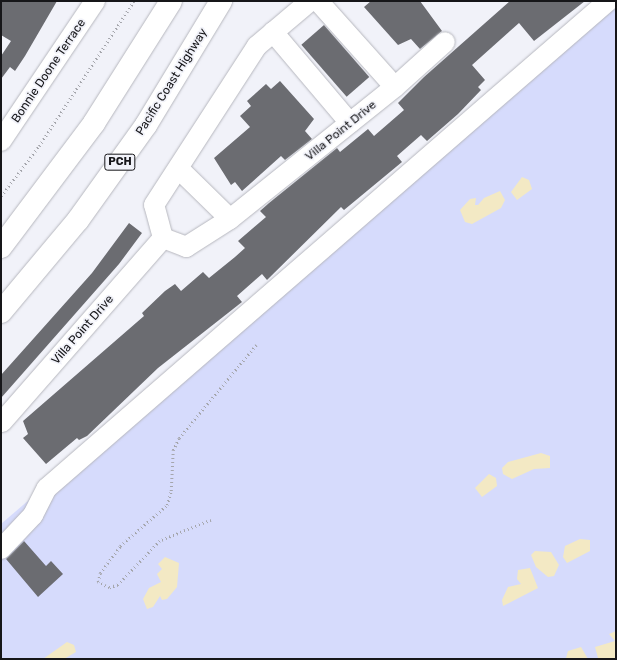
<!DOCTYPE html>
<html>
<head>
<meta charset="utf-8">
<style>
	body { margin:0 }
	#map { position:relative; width:617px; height:660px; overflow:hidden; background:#f1f2f9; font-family:Rubik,sans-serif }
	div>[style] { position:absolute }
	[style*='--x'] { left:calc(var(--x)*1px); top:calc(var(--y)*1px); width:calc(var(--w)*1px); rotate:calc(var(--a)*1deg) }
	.green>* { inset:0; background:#d6dbfc }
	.sand>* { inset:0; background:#f3e9c4 }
	.building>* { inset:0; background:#6b6c71; transform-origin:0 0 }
	.path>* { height:2.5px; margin-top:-1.25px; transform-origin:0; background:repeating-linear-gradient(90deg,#a5a6ac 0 1px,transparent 0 4px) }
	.roads { filter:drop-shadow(0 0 1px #b6b7be) drop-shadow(0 0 1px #b6b7be) }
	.minor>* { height:20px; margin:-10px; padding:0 10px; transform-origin:10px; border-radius:10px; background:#fff }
	.highway>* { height:22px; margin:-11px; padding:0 11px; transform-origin:11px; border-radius:11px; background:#fff }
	span { translate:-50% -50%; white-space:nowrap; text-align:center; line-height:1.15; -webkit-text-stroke:3.5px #f1f2f9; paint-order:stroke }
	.shield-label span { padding:1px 3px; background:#f1f2f9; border:1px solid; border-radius:3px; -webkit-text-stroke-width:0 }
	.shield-label { font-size:11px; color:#161619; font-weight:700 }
	.street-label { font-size:12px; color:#161619 }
	.frame { position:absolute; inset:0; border:2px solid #161619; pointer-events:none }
</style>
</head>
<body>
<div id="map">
	<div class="green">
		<div style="clip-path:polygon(609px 1px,616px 1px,616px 659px,1px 659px,1px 524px)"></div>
	</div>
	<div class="sand">
		<div style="clip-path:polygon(522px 177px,529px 180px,532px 189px,517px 200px,511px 192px)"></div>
		<div style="clip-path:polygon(500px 191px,505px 200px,501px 208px,472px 224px,465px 222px,460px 210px,470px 199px,476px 198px,475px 205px,478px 205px,484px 198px)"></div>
		<div style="clip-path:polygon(541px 453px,550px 456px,550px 468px,534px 469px,512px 479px,503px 474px,502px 468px,508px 462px)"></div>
		<div style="clip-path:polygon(489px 474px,496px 478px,497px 486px,482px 497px,475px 488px)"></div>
		<div style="clip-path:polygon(580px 539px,590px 540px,590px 551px,567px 563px,563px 557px,565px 546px)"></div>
		<div style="clip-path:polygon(535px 551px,551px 552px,559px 565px,554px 576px,548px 577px,536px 567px,531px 555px)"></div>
		<div style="clip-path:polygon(165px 557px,179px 563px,177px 587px,167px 599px,162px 600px,160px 596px,153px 607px,147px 609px,143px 599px,149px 588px,161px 582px,157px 574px,162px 569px,158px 564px)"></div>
		<div style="clip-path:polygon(530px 568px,538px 588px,503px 606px,502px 600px,508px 587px,521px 584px,517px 579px,518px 570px)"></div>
		<div style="clip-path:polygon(616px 631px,616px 659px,598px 658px,595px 647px,615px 641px,609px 634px)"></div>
		<div style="clip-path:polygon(67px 642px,74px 645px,76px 652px,64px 659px,43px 659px)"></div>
		<div style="clip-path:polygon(581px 647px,588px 659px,566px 658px,568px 651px)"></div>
	</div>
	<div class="building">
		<div style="clip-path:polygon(1px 1px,57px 1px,25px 56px,15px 71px,10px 67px,1px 79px,1px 56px,11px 41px,1px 35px)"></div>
		<div style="clip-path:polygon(371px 1px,420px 1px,442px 31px,420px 49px,411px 39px,398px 45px,364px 7px)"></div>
		<div style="clip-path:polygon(510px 1px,585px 1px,534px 41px,519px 23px,472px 65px,485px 80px,478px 87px,481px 90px,458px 114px,427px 141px,421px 135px,397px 156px,402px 162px,344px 210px,341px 207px,267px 280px,262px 274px,237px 296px,242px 302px,158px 368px,87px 436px,79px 440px,77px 438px,46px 464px,23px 438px,28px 434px,23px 421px,144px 316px,142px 313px,165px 291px,175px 284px,181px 291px,203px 272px,209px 278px,235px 257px,245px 248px,238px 241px,266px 217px,260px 211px,269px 203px,337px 148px,340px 152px,368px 129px,374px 136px,404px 110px,398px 103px,424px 77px)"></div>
		<div style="left:324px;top:25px;width:69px;height:30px;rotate:49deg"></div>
		<div style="clip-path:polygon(280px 81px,314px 119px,305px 131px,312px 139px,285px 160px,281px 156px,242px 191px,235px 182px,231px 185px,214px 158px,250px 127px,240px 116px,251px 106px,247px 101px,266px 84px,271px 89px)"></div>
		<div style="clip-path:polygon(129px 223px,142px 233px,119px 264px,1px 398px,1px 375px,92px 273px)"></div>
		<div style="clip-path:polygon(24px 541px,46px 566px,51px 561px,63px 574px,38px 597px,6px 559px)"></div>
	</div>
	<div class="path">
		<div style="--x:1;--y:196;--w:63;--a:-52.8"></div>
		<div style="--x:39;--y:146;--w:173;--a:-56.8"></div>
		<div style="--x:211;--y:520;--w:55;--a:157.6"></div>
		<div style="--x:160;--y:541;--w:61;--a:133.7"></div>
		<div style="--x:118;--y:585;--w:9;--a:162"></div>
		<div style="--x:109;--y:588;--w:13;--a:-151"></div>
		<div style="--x:98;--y:582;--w:9;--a:-77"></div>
		<div style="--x:100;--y:573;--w:34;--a:-53"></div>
		<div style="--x:120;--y:546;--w:62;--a:-41.1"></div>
		<div style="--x:167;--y:505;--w:15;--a:-74"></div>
		<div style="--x:171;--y:491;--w:41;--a:-87.2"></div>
		<div style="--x:173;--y:450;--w:13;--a:-63"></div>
		<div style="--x:179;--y:438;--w:121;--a:-50.4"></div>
	</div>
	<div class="roads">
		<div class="minor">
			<div style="--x:318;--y:1;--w:115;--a:48.2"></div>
			<div style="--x:273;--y:32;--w:119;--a:49.8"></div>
			<div style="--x:1;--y:141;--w:169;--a:-56.1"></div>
			<div style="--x:179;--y:169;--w:71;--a:44.4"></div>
			<div style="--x:163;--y:238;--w:34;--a:-105"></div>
			<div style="--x:154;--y:205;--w:189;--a:-57.1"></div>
			<div style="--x:257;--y:46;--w:70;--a:-40.3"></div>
			<div style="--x:2;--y:422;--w:244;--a:-48.8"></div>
			<div style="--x:163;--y:238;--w:25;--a:21"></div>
			<div style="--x:186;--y:247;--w:52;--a:-32.5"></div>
			<div style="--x:230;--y:219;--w:211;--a:-38.7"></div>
			<div style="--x:395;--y:87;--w:67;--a:-42"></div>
			<div style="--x:1;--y:549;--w:47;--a:-46.7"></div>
			<div style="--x:33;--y:515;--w:30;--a:-63"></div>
			<div style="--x:47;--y:488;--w:743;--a:-40.96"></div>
		</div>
		<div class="highway">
			<div style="--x:1;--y:247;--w:155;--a:-53.1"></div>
			<div style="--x:94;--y:123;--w:144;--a:-57.7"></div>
			<div style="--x:1;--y:312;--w:120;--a:-50.1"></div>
			<div style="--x:78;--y:220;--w:117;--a:-54.4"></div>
			<div style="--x:146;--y:125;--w:145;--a:-58.8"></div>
		</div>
	</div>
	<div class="shield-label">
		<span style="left:120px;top:162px">PCH</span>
	</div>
	<div class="street-label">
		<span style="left:49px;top:71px;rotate:-56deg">Bonnie Doone Terrace</span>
		<span style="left:172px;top:82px;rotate:-58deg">Pacific Coast Highway</span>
		<span style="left:341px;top:131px;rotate:-39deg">Villa Point Drive</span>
		<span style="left:83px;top:330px;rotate:-49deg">Villa Point Drive</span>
	</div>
	<div class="frame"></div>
</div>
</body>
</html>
